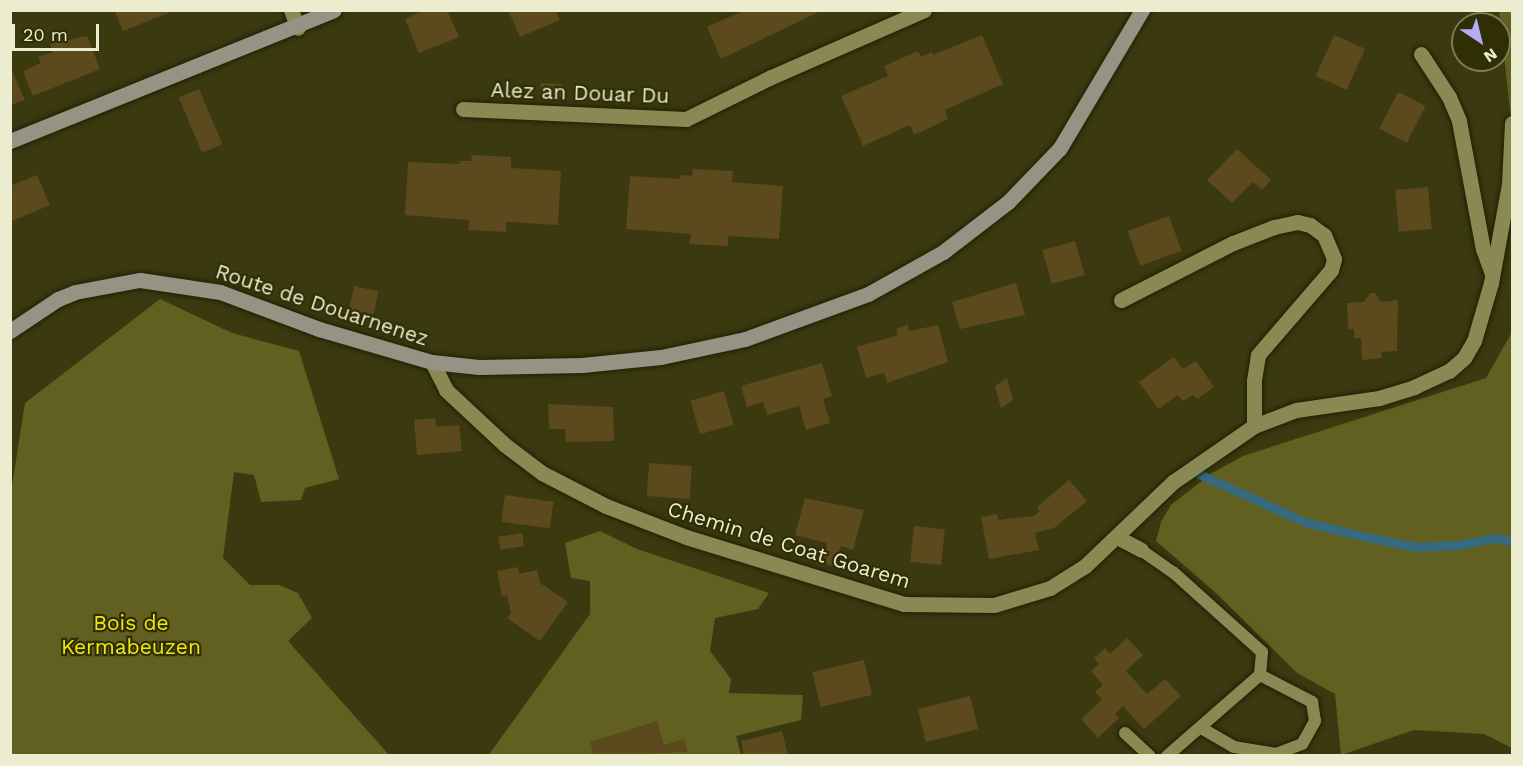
<!DOCTYPE html>
<html>
<head>
<meta charset="utf-8">
<style>
	body { margin:0 }
	#map { position:relative; width:1523px; height:766px; overflow:hidden; background:#3a390f; font-family:"Work Sans",sans-serif }
	div>[style] { position:absolute }
	[style*='--x'] { left:calc(var(--x)*1px); top:calc(var(--y)*1px); width:calc(var(--w)*1px); rotate:calc(var(--a)*1deg) }
	.green>* { inset:0; background:#626020 }
	.stream>* { height:9px; margin:-4.5px; padding:0 4.5px; transform-origin:4.5px; border-radius:4.5px; background:#356a7f }
	.building>* { inset:0; background:#5c4a1e; transform-origin:0 0 }
	.roads { filter:drop-shadow(0 0 2px #211f04) drop-shadow(0 0 2px #211f04) }
	.lane>* { height:12px; margin:-6px; padding:0 6px; transform-origin:6px; border-radius:6px; background:#8a8953 }
	.street>* { height:15px; margin:-7.5px; padding:0 7.5px; transform-origin:7.5px; border-radius:7.5px; background:#8a8953 }
	.secondary>* { height:15px; margin:-7.5px; padding:0 7.5px; transform-origin:7.5px; border-radius:7.5px; background:#959383 }
	span { translate:-50% -50%; white-space:nowrap; text-align:center; line-height:1.15; -webkit-text-stroke:4.5px #302e04; paint-order:stroke }
	.street-label { font-size:21px; color:#ececcf }
	.park-label { font-size:21px; color:#f1e90a }
	.frame { position:absolute; inset:0; border:12px solid #ececcf; pointer-events:none }
	.north { position:absolute; left:1451px; top:12px; width:60px; height:60px; box-sizing:border-box; background:#302e04; border:2px solid #7b7a55; border-radius:50%; rotate:145deg; font-size:16px; font-weight:700; line-height:24px; text-align:center; color:#ececcf }
	.north::after { content:''; display:block; margin:auto; width:21px; height:27px; background:#b3adf9; clip-path:polygon(50% 0,100% 100%,50% 72%,0 100%) }
	.scale { position:absolute; left:12px; top:24px; width:87px; height:27px; box-sizing:border-box; border:3px solid #ececcf; border-top:0; padding-left:8px; font-size:18px; line-height:21px; white-space:nowrap; color:#ececcf; -webkit-text-stroke:4px #302e04; paint-order:stroke }
</style>
</head>
<body>
<div id="map">
	<div class="green">
		<div style="clip-path:polygon(1499px 11px,1512px 11px,1512px 127px)"></div>
		<div style="clip-path:polygon(160px 299px,232px 333px,299px 351px,339px 479px,305px 488px,301px 500px,261px 502px,254px 475px,234px 472px,223px 558px,250px 585px,279px 585px,298px 593px,312px 618px,288px 641px,389px 755px,11px 755px,11px 492px,25px 403px)"></div>
		<div style="clip-path:polygon(1512px 332px,1512px 748px,1484px 734px,1414px 730px,1341px 755px,1335px 694px,1297px 673px,1215px 592px,1156px 541px,1161px 522px,1171px 505px,1212px 473px,1243px 456px,1486px 378px)"></div>
		<div style="clip-path:polygon(600px 531px,637px 549px,769px 593px,758px 609px,715px 618px,710px 651px,731px 679px,729px 693px,803px 695px,801px 720px,736px 736px,741px 755px,488px 756px,590px 614px,590px 581px,571px 578px,565px 543px)"></div>
	</div>
	<div class="stream">
		<div style="--x:1190;--y:470;--w:126;--a:24.3"></div>
		<div style="--x:1305;--y:522;--w:59;--a:13.8"></div>
		<div style="--x:1362;--y:536;--w:56;--a:11.3"></div>
		<div style="--x:1417;--y:547;--w:42;--a:-2.7"></div>
		<div style="--x:1459;--y:545;--w:38;--a:-11"></div>
		<div style="--x:1496;--y:538;--w:16;--a:11"></div>
	</div>
	<div class="building">
		<div style="clip-path:polygon(114px 10px,173px 10px,173px 11px,123px 31px)"></div>
		<div style="clip-path:polygon(424px 10px,447px 10px,459px 37px,419px 53px,405px 19px)"></div>
		<div style="clip-path:polygon(508px 10px,556px 10px,560px 20px,520px 37px)"></div>
		<div style="clip-path:polygon(745px 10px,823px 10px,721px 59px,707px 27px)"></div>
		<div style="clip-path:polygon(982px 35px,1003px 84px,945px 110px,948px 119px,914px 135px,910px 125px,863px 146px,841px 96px,888px 76px,884px 66px,918px 51px,921px 57px,932px 52px,933px 55px)"></div>
		<div style="left:1334px;top:35px;width:34px;height:45px;rotate:24deg"></div>
		<div style="clip-path:polygon(87px 36px,100px 69px,33px 96px,23px 71px,41px 63px,38px 57px,53px 52px,50px 44px)"></div>
		<div style="clip-path:polygon(10px 66px,25px 100px,10px 105px)"></div>
		<div style="left:541px;top:83px;width:21px;height:13px;rotate:3deg"></div>
		<div style="left:199px;top:89px;width:60px;height:22px;rotate:67deg"></div>
		<div style="left:1398px;top:92px;width:31px;height:41px;rotate:27deg"></div>
		<div style="clip-path:polygon(1237px 149px,1271px 180px,1262px 190px,1253px 182px,1232px 203px,1207px 180px)"></div>
		<div style="clip-path:polygon(472px 155px,511px 157px,511px 168px,561px 171px,558px 225px,506px 222px,506px 232px,468px 230px,469px 220px,405px 215px,408px 162px,459px 164px,460px 161px,471px 161px)"></div>
		<div style="clip-path:polygon(693px 169px,733px 171px,732px 182px,783px 186px,779px 239px,728px 236px,728px 246px,689px 244px,691px 234px,626px 229px,630px 176px,680px 179px,681px 175px,692px 176px)"></div>
		<div style="clip-path:polygon(37px 175px,50px 205px,12px 221px,10px 186px)"></div>
		<div style="left:1428px;top:187px;width:42px;height:33px;rotate:85deg"></div>
		<div style="left:1169px;top:216px;width:37px;height:44px;rotate:70deg"></div>
		<div style="left:1075px;top:241px;width:35px;height:34px;rotate:74deg"></div>
		<div style="clip-path:polygon(1016px 283px,1025px 315px,960px 329px,952px 302px)"></div>
		<div style="left:354px;top:286px;width:25px;height:25px;rotate:12deg"></div>
		<div style="clip-path:polygon(1370px 293px,1375px 293px,1381px 302px,1398px 300px,1397px 351px,1381px 352px,1382px 358px,1362px 360px,1361px 338px,1354px 338px,1354px 329px,1348px 330px,1347px 303px,1364px 302px)"></div>
		<div style="clip-path:polygon(908px 325px,909px 331px,938px 325px,948px 362px,887px 383px,884px 373px,866px 378px,857px 347px,898px 335px,896px 329px)"></div>
		<div style="clip-path:polygon(1174px 357px,1183px 369px,1196px 361px,1214px 387px,1197px 399px,1193px 395px,1183px 401px,1178px 395px,1158px 409px,1139px 382px)"></div>
		<div style="clip-path:polygon(822px 363px,832px 396px,823px 399px,830px 423px,806px 430px,799px 406px,767px 415px,763px 402px,747px 407px,741px 386px)"></div>
		<div style="clip-path:polygon(1007px 378px,1013px 400px,1001px 408px,995px 386px)"></div>
		<div style="left:724px;top:391px;width:35px;height:35px;rotate:74deg"></div>
		<div style="clip-path:polygon(548px 404px,613px 407px,614px 441px,566px 442px,565px 429px,549px 429px)"></div>
		<div style="clip-path:polygon(435px 418px,436px 427px,459px 425px,462px 451px,417px 455px,414px 420px)"></div>
		<div style="left:649px;top:463px;width:43px;height:33px;rotate:4deg"></div>
		<div style="clip-path:polygon(1069px 480px,1087px 501px,1054px 528px,1035px 533px,1039px 550px,989px 559px,981px 517px,997px 514px,999px 520px,1034px 516px,1040px 511px,1037px 507px)"></div>
		<div style="left:505px;top:495px;width:49px;height:27px;rotate:8deg"></div>
		<div style="clip-path:polygon(805px 498px,864px 510px,853px 550px,841px 546px,835px 566px,822px 563px,827px 543px,795px 535px)"></div>
		<div style="left:914px;top:526px;width:31px;height:36px;rotate:6deg"></div>
		<div style="left:522px;top:533px;width:13px;height:24px;rotate:81deg"></div>
		<div style="clip-path:polygon(518px 567px,519px 574px,537px 570px,540px 583px,568px 602px,540px 641px,507px 618px,511px 613px,507px 595px,502px 596px,497px 571px)"></div>
		<div style="clip-path:polygon(1127px 638px,1143px 655px,1126px 671px,1147px 694px,1165px 679px,1181px 696px,1144px 729px,1123px 706px,1115px 714px,1119px 718px,1098px 738px,1081px 719px,1102px 699px,1095px 692px,1103px 685px,1091px 671px,1099px 664px,1094px 658px,1105px 648px,1110px 654px)"></div>
		<div style="left:864px;top:660px;width:36px;height:53px;rotate:77deg"></div>
		<div style="left:970px;top:696px;width:34px;height:54px;rotate:76deg"></div>
		<div style="clip-path:polygon(657px 721px,664px 745px,684px 739px,688px 752px,594px 756px,590px 742px)"></div>
		<div style="clip-path:polygon(782px 731px,788px 755px,744px 756px,741px 741px)"></div>
	</div>
	<div class="roads">
		<div class="lane">
			<div style="--x:1141;--y:550;--w:39;--a:35"></div>
			<div style="--x:1173;--y:572;--w:120;--a:42"></div>
			<div style="--x:1262;--y:652;--w:23;--a:95"></div>
			<div style="--x:1125;--y:733;--w:34;--a:43"></div>
			<div style="--x:1167;--y:756;--w:123;--a:-41.1"></div>
			<div style="--x:1260;--y:675;--w:59;--a:27.4"></div>
			<div style="--x:1312;--y:702;--w:19;--a:81"></div>
			<div style="--x:1315;--y:721;--w:26;--a:119"></div>
			<div style="--x:1302;--y:744;--w:28;--a:159"></div>
			<div style="--x:1276;--y:754;--w:43;--a:-170.5"></div>
			<div style="--x:1234;--y:747;--w:39;--a:-150"></div>
		</div>
		<div class="street">
			<div style="--x:291;--y:10;--w:19;--a:69"></div>
			<div style="--x:1421;--y:54;--w:51;--a:56.9"></div>
			<div style="--x:1449;--y:97;--w:26;--a:67"></div>
			<div style="--x:1459;--y:121;--w:130;--a:79.4"></div>
			<div style="--x:1483;--y:249;--w:27;--a:70"></div>
			<div style="--x:463;--y:109;--w:223;--a:2.6"></div>
			<div style="--x:686;--y:119;--w:95;--a:-26.3"></div>
			<div style="--x:771;--y:77;--w:167;--a:-23.6"></div>
			<div style="--x:1121;--y:300;--w:126;--a:-27"></div>
			<div style="--x:1233;--y:243;--w:44;--a:-21.3"></div>
			<div style="--x:1274;--y:227;--w:24;--a:-12"></div>
			<div style="--x:1297;--y:222;--w:13;--a:13"></div>
			<div style="--x:1310;--y:225;--w:17;--a:36"></div>
			<div style="--x:1324;--y:235;--w:26;--a:67"></div>
			<div style="--x:1334;--y:259;--w:11;--a:105"></div>
			<div style="--x:1331;--y:270;--w:112;--a:130.7"></div>
			<div style="--x:1258;--y:355;--w:26;--a:99"></div>
			<div style="--x:1254;--y:381;--w:45;--a:90"></div>
			<div style="--x:432;--y:362;--w:31;--a:63"></div>
			<div style="--x:446;--y:390;--w:81;--a:43"></div>
			<div style="--x:505;--y:445;--w:46;--a:37.1"></div>
			<div style="--x:542;--y:473;--w:72;--a:27.3"></div>
			<div style="--x:606;--y:506;--w:86;--a:21.2"></div>
			<div style="--x:686;--y:537;--w:228;--a:17.1"></div>
			<div style="--x:904;--y:604;--w:90;--a:0.6"></div>
			<div style="--x:994;--y:605;--w:59;--a:-16.9"></div>
			<div style="--x:1050;--y:588;--w:41;--a:-32.2"></div>
			<div style="--x:1085;--y:566;--w:122;--a:-43.7"></div>
			<div style="--x:1173;--y:482;--w:98;--a:-34.7"></div>
			<div style="--x:1254;--y:426;--w:45;--a:-20.9"></div>
			<div style="--x:1296;--y:410;--w:84;--a:-8.2"></div>
			<div style="--x:1379;--y:398;--w:37;--a:-17"></div>
			<div style="--x:1414;--y:387;--w:38;--a:-25"></div>
			<div style="--x:1449;--y:371;--w:20;--a:-41"></div>
			<div style="--x:1464;--y:358;--w:20;--a:-60"></div>
			<div style="--x:1474;--y:341;--w:60;--a:-73.7"></div>
			<div style="--x:1491;--y:283;--w:101;--a:-79.7"></div>
			<div style="--x:1509;--y:184;--w:61;--a:-87.2"></div>
			<div style="--x:1117;--y:537;--w:27;--a:28"></div>
		</div>
		<div class="secondary">
			<div style="--x:10;--y:141;--w:349;--a:-22"></div>
			<div style="--x:10;--y:331;--w:58;--a:-33.7"></div>
			<div style="--x:58;--y:299;--w:18;--a:-22"></div>
			<div style="--x:75;--y:292;--w:66;--a:-10.5"></div>
			<div style="--x:140;--y:280;--w:81;--a:8.5"></div>
			<div style="--x:220;--y:292;--w:106;--a:20.5"></div>
			<div style="--x:319;--y:329;--w:118;--a:16.3"></div>
			<div style="--x:432;--y:362;--w:47;--a:6.1"></div>
			<div style="--x:479;--y:367;--w:103;--a:-1.1"></div>
			<div style="--x:582;--y:365;--w:79;--a:-5.8"></div>
			<div style="--x:661;--y:357;--w:86;--a:-12.1"></div>
			<div style="--x:745;--y:339;--w:131;--a:-20.1"></div>
			<div style="--x:868;--y:294;--w:86;--a:-29.2"></div>
			<div style="--x:943;--y:252;--w:82;--a:-37.6"></div>
			<div style="--x:1008;--y:202;--w:75;--a:-46.1"></div>
			<div style="--x:1060;--y:148;--w:161;--a:-59.3"></div>
		</div>
	</div>
	<div class="street-label">
		<span style="left:580px;top:93px;rotate:2deg">Alez an Douar Du</span>
		<span style="left:322px;top:305px;rotate:18deg">Route de Douarnenez</span>
		<span style="left:789px;top:545px;rotate:17deg">Chemin de Coat Goarem</span>
	</div>
	<div class="park-label">
		<span style="left:131px;top:635px">Bois de<br>Kermabeuzen</span>
	</div>
	<div class="frame"></div>
	<div class="north">N</div>
	<div class="scale">20 m</div>
</div>
</body>
</html>
